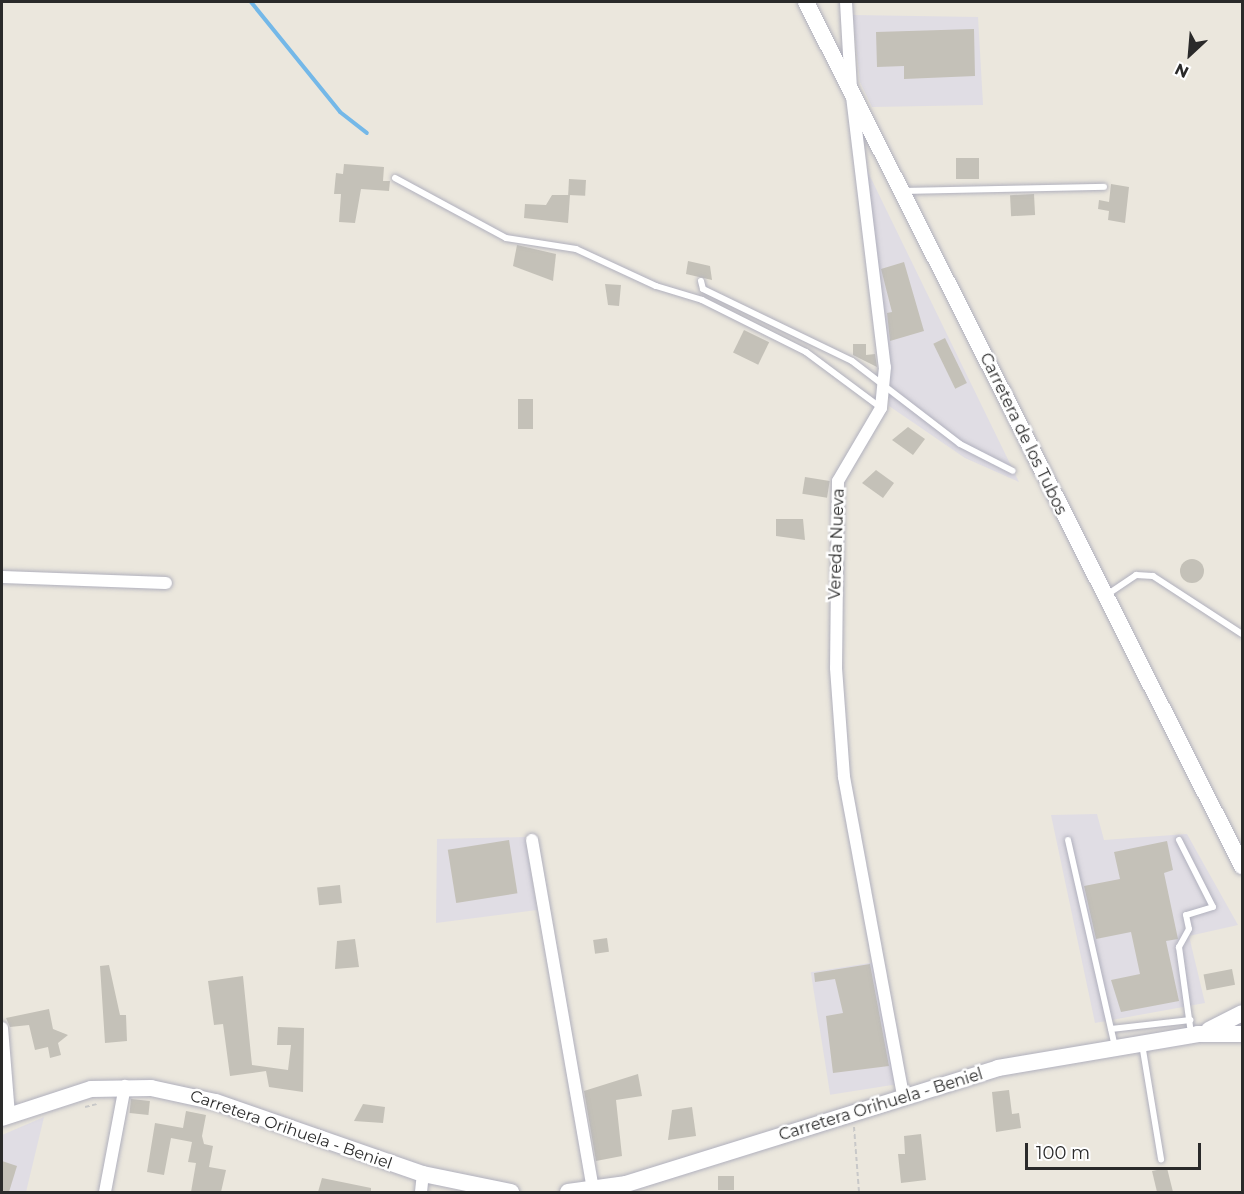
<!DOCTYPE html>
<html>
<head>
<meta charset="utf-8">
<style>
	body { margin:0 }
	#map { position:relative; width:1244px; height:1194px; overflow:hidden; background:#ebe7dd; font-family:Montserrat,sans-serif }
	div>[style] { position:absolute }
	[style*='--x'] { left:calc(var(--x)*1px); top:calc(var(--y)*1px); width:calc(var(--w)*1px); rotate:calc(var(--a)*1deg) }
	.industrial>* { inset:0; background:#e0dde4; transform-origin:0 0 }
	.stream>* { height:4px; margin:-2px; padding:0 2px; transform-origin:2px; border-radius:2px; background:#74b8e8 }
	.building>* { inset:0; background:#c4c1b8; transform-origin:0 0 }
	.round { border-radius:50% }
	.path>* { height:2px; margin-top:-1px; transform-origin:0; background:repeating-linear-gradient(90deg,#c8c8c8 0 4.5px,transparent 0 7.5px) }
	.roads { filter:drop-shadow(0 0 2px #b0b0bd) drop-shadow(0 0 2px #b0b0bd) }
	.lane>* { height:6px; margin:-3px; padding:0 3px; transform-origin:3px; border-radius:3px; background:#fff }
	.street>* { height:12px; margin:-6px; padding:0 6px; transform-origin:6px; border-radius:6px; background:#fff }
	.secondary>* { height:16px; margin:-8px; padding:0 8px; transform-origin:8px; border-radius:8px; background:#fff }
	span { translate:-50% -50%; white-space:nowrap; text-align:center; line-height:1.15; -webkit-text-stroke:5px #fff; paint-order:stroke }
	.street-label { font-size:16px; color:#2a2a2a }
	.frame { position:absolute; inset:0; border:3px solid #2a2a2a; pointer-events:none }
	.north { position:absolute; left:1160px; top:24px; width:60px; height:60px; -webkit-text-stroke:4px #fff; paint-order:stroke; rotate:206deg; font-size:16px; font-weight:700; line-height:24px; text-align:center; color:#2a2a2a }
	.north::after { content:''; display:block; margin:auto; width:21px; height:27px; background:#2a2a2a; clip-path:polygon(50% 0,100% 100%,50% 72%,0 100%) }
	.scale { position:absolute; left:1025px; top:1143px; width:176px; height:27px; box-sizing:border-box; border:3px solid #2a2a2a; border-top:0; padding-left:8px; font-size:18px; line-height:21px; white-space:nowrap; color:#2a2a2a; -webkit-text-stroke:4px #fff; paint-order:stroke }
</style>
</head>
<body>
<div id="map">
	<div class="industrial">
		<div style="clip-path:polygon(853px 15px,978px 17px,983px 105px,872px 107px,860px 82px)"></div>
		<div style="clip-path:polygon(864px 164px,1019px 482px,965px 458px,889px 406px,888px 353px)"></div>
		<div style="clip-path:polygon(1097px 814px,1104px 840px,1187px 834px,1238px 925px,1189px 936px,1205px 1003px,1095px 1023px,1051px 815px)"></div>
		<div style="clip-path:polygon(525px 837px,537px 910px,436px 923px,437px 839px)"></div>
		<div style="left:876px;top:962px;width:124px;height:66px;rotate:81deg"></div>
		<div style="clip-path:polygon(44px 1117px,26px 1192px,2px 1192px,2px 1135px)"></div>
	</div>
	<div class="stream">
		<div style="--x:251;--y:2;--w:141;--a:51"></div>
		<div style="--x:340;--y:112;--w:34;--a:38"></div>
	</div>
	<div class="building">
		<div style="clip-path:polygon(974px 29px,975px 76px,904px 79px,904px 66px,877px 67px,876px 32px)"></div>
		<div style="left:979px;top:158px;width:21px;height:23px;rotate:90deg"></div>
		<div style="clip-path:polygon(344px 164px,384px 167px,383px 181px,390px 181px,389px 191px,361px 189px,355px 223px,339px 222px,341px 194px,334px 194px,336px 173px,343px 174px)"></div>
		<div style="left:569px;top:179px;width:17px;height:16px;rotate:3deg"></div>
		<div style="clip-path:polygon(1111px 184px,1129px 187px,1125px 223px,1108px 220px,1109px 211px,1098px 209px,1099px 200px,1109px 202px)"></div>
		<div style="left:1034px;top:194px;width:21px;height:24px;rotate:87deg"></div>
		<div style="clip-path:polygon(552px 195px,570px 195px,568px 223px,524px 218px,525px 204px,546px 205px)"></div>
		<div style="clip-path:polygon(517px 245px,556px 254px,553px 281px,513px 266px)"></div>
		<div style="clip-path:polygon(688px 261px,710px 266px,712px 280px,686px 274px)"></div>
		<div style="clip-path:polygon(904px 262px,924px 331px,890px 341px,887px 313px,892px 312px,881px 269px)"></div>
		<div style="clip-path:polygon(605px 284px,621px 285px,619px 306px,608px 305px)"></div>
		<div style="left:744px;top:330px;width:28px;height:25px;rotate:26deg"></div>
		<div style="left:945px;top:338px;width:50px;height:13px;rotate:64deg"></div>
		<div style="clip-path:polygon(853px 344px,866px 344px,866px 355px,875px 354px,877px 367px,853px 355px)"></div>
		<div style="left:518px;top:399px;width:15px;height:30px"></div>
		<div style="clip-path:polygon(908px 427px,925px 439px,913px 455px,892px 440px)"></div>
		<div style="clip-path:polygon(876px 470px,894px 483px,883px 498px,862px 483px)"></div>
		<div style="left:805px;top:477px;width:25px;height:17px;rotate:9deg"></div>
		<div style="clip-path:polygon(776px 519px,803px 519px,805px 540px,776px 536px)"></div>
		<div class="round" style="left:1180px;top:559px;width:24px;height:24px"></div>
		<div style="left:509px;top:840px;width:54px;height:62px;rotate:81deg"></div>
		<div style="clip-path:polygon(1167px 841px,1173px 870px,1164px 873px,1178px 939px,1166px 941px,1179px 1001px,1121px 1012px,1111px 980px,1140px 974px,1131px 932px,1096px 939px,1084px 886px,1120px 879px,1114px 852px)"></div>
		<div style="left:340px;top:885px;width:18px;height:23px;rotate:84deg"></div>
		<div style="left:607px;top:938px;width:14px;height:14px;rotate:82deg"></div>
		<div style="clip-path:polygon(355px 939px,359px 967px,335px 969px,337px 941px)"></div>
		<div style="clip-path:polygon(870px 964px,889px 1066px,833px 1073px,826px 1016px,843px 1013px,835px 979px,815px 982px,814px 973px)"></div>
		<div style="clip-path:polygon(109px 965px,120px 1015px,126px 1015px,127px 1041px,105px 1043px,100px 966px)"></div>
		<div style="left:1232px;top:969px;width:16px;height:29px;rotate:79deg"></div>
		<div style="clip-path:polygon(243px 976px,252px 1065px,288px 1070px,291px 1045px,277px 1045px,278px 1027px,304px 1028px,303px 1092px,269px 1087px,266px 1071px,230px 1076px,223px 1024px,214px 1025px,208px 981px)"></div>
		<div style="clip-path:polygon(49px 1009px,53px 1029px,68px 1035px,58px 1043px,61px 1055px,50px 1058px,48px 1047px,35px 1050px,29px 1025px,10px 1027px,6px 1018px)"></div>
		<div style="clip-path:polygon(638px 1074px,642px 1096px,616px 1100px,622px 1156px,596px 1161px,584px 1091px)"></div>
		<div style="clip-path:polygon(1009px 1090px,1012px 1114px,1019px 1113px,1021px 1128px,996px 1132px,992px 1092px)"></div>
		<div style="left:131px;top:1099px;width:19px;height:14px;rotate:6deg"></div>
		<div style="clip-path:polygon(363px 1104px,385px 1107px,383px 1123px,354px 1121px)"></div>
		<div style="clip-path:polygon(692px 1107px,696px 1136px,668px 1140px,672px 1110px)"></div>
		<div style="clip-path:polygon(186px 1111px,206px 1115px,202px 1136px,204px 1144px,213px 1146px,209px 1167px,226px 1170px,221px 1192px,191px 1192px,196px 1163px,188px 1162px,192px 1142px,171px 1138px,164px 1175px,147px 1172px,155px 1123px,183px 1128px)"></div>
		<div style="clip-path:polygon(921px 1134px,926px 1180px,901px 1183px,898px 1154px,905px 1154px,904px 1136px)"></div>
		<div style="clip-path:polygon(2px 1161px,17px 1166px,9px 1192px,2px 1192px)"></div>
		<div style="clip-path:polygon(1167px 1168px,1173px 1192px,1157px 1192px,1152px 1171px)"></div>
		<div style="left:718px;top:1176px;width:16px;height:14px"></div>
		<div style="clip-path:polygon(322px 1178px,371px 1188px,371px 1192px,318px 1192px)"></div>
	</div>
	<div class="path">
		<div style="--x:85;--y:1107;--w:12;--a:-14"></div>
		<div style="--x:854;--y:1127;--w:65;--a:85.6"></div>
	</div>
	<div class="roads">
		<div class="lane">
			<div style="--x:395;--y:178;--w:126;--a:28.4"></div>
			<div style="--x:506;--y:238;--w:71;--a:8.9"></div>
			<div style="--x:576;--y:249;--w:88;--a:24.8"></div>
			<div style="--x:656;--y:286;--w:48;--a:16.9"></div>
			<div style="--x:702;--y:300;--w:116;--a:26.6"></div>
			<div style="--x:806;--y:352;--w:94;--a:36.7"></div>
			<div style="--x:905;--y:191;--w:199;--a:-1.2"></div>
			<div style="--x:701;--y:281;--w:8;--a:76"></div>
			<div style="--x:703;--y:289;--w:165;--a:25.8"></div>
			<div style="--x:852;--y:361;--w:136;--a:37.5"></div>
			<div style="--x:960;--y:444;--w:59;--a:27"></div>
			<div style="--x:1108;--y:594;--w:34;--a:-34"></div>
			<div style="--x:1136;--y:575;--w:17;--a:3"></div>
			<div style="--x:1153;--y:576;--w:106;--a:33.1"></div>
			<div style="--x:1068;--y:840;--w:212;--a:77.2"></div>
			<div style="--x:1179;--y:840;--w:75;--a:63.1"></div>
			<div style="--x:1213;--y:907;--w:28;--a:163"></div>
			<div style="--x:1186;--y:915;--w:14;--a:78"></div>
			<div style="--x:1189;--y:929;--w:21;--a:119"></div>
			<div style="--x:1179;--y:947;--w:87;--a:82.1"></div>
			<div style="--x:1111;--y:1029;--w:80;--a:-6.5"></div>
			<div style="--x:1142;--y:1044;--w:117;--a:80.6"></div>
		</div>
		<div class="street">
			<div style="--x:846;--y:2;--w:86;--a:86.7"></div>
			<div style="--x:851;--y:88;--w:281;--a:83.1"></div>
			<div style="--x:885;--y:367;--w:41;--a:95.6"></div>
			<div style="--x:881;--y:408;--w:85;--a:120.5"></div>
			<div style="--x:838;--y:481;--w:187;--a:90.6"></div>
			<div style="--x:836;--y:668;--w:109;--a:85.8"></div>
			<div style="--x:844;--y:777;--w:323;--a:79.5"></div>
			<div style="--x:2;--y:577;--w:164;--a:2.1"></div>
			<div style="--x:532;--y:840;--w:355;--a:80.1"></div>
			<div style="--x:2;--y:1028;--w:87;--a:85.4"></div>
			<div style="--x:105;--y:1192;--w:108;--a:-79.3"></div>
			<div style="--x:421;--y:1192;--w:18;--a:-84"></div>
		</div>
		<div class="secondary">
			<div style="--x:806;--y:2;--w:968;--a:63.22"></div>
			<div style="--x:1209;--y:1030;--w:37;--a:-27"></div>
			<div style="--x:2;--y:1118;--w:94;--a:-18"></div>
			<div style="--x:91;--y:1089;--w:60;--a:-1"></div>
			<div style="--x:151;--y:1088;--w:66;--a:12.2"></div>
			<div style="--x:216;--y:1102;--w:219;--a:19.2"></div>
			<div style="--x:423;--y:1174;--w:90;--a:11.6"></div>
			<div style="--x:568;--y:1192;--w:59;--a:-7.9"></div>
			<div style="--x:626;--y:1184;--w:390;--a:-17.3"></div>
			<div style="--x:998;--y:1068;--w:203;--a:-9.6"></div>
			<div style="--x:1198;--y:1034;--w:44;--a:0"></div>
		</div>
	</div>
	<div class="street-label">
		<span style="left:1023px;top:434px;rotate:64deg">Carretera de los Tubos</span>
		<span style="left:837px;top:544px;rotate:-88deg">Vereda Nueva</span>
		<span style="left:881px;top:1105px;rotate:-17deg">Carretera Orihuela - Beniel</span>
		<span style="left:291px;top:1130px;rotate:19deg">Carretera Orihuela - Beniel</span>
	</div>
	<div class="frame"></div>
	<div class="north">N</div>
	<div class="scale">100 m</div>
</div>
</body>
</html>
